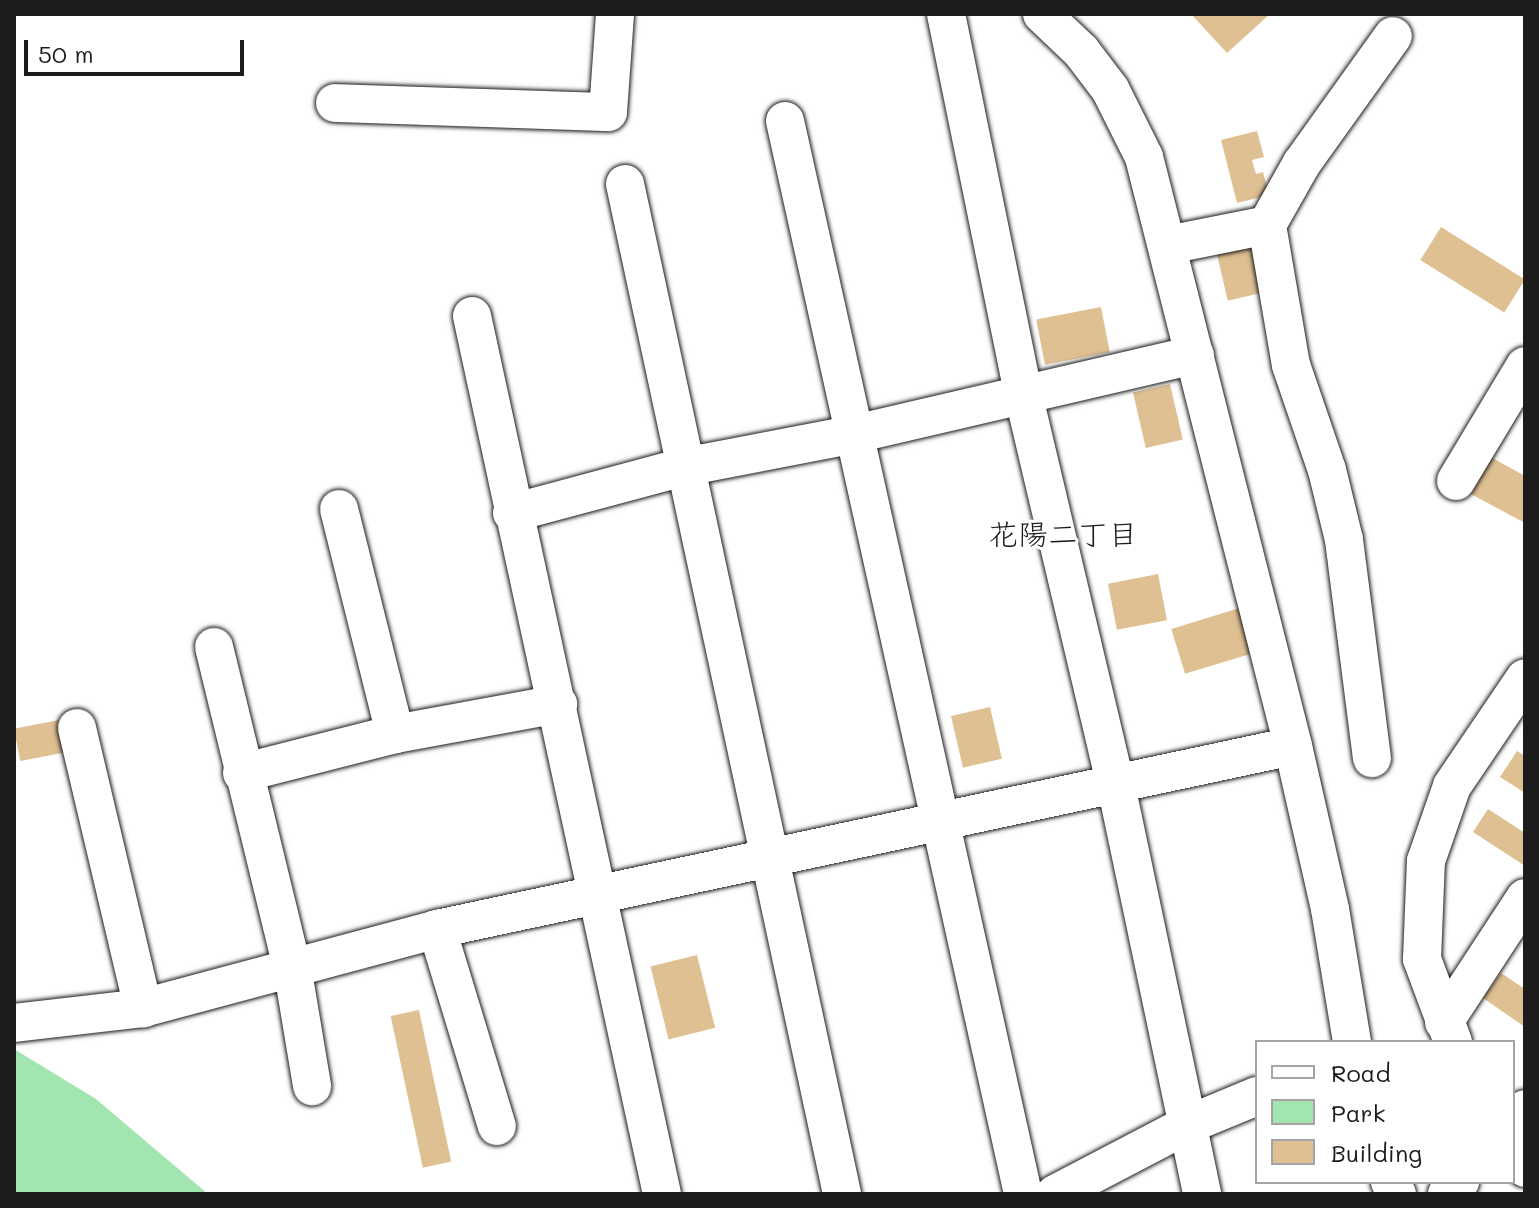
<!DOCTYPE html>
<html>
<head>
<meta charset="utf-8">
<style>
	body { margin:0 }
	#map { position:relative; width:1539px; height:1208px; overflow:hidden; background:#fff; font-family:Mali,"Klee One",sans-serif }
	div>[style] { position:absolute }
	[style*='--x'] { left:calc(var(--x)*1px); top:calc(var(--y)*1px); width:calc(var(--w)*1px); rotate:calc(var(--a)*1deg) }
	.green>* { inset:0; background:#a2e5b0 }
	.building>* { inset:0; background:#dfc092; transform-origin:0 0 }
	.roads { filter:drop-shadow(0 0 2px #1c1c1c) drop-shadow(0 0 2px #1c1c1c) }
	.minor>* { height:38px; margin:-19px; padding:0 19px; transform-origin:19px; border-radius:19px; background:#fff }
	span { translate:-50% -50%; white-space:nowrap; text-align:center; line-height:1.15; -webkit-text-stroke:6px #fff; paint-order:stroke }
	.neighbourhood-label { font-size:30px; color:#1c1c1c }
	.frame { position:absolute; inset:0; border:16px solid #1c1c1c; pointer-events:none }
	.legend { position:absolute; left:1255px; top:1040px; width:260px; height:144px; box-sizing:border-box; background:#fff; border:2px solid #a4a4a4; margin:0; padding:10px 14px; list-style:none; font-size:24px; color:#1c1c1c }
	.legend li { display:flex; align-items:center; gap:16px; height:40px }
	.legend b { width:40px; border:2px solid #a4a4a4 }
	.scale { position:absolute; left:24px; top:40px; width:220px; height:36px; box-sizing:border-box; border:4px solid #1c1c1c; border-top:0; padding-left:10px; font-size:24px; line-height:28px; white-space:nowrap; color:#1c1c1c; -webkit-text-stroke:6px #fff; paint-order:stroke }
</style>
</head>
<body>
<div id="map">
	<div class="green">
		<div style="clip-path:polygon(14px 1049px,96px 1099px,208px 1194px,14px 1194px)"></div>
	</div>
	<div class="building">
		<div style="clip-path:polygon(1191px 14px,1270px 14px,1227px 53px)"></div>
		<div style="clip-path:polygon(1257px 131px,1264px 157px,1252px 160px,1256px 174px,1263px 172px,1269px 195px,1237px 203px,1221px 140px)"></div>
		<div style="left:1441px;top:227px;width:99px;height:39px;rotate:32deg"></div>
		<div style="left:1250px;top:237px;width:57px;height:36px;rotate:77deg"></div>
		<div style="left:1101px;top:307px;width:46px;height:66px;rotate:79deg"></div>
		<div style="left:1170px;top:384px;width:57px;height:38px;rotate:77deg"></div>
		<div style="clip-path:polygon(1487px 455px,1525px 476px,1525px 523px,1467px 492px)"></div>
		<div style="left:1158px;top:574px;width:47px;height:51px;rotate:79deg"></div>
		<div style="left:1243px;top:607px;width:47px;height:75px;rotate:73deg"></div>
		<div style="left:990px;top:707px;width:53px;height:40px;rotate:77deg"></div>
		<div style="left:64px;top:719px;width:33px;height:51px;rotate:79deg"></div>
		<div style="clip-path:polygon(1517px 751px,1525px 756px,1525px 793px,1500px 777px)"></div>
		<div style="clip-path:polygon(1488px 809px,1525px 833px,1525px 866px,1473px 832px)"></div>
		<div style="left:697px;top:955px;width:75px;height:48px;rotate:76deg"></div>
		<div style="clip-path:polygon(1501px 973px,1525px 989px,1525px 1027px,1483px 998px)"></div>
		<div style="left:419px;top:1010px;width:155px;height:29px;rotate:78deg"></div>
	</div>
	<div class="roads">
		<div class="minor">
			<div style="--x:946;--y:14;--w:387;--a:78.5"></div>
			<div style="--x:1023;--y:393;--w:403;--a:76.7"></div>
			<div style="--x:1116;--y:785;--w:418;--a:78.1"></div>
			<div style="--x:1042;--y:14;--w:54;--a:43.5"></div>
			<div style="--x:1081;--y:51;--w:48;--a:52.7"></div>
			<div style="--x:1110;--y:89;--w:76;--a:63.4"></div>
			<div style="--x:1144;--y:157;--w:608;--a:75.8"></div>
			<div style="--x:1293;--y:746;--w:167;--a:77.2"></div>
			<div style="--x:1330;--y:909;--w:135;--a:80.6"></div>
			<div style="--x:335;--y:103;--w:273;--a:1.9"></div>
			<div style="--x:608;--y:112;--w:98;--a:-85.9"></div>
			<div style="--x:785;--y:121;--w:1099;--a:77.49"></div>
			<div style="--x:625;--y:184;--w:1033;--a:77.87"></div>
			<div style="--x:1267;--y:225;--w:142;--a:80.3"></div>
			<div style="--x:1291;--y:365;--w:111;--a:71.1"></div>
			<div style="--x:1327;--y:470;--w:72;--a:76.3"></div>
			<div style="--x:1344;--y:540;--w:220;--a:82.7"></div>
			<div style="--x:1168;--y:245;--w:101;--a:-11.4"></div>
			<div style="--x:1267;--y:225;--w:71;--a:-60.6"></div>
			<div style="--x:1302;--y:163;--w:156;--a:-54.4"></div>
			<div style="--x:472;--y:316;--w:898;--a:77.79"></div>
			<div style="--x:1456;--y:481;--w:134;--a:-59"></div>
			<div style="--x:339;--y:509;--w:232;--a:76"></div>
			<div style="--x:512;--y:513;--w:178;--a:-15"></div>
			<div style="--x:684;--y:467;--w:174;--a:-10.9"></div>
			<div style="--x:855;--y:434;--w:349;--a:-13.1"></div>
			<div style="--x:214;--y:647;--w:328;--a:76.3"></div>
			<div style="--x:292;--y:966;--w:122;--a:80.5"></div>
			<div style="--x:77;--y:728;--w:288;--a:76.7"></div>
			<div style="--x:242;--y:773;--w:158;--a:-14.3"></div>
			<div style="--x:395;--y:734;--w:166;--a:-10.4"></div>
			<div style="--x:437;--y:929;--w:206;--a:73.1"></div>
			<div style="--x:1444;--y:1022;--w:148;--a:-56.8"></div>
			<div style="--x:14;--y:1023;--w:130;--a:-6.6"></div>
			<div style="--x:143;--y:1008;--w:304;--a:-15"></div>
			<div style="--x:437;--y:929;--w:875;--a:-12.07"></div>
			<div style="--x:1453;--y:1042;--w:89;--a:-110.5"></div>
			<div style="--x:1422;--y:959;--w:98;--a:-87.7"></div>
			<div style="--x:1426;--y:861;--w:79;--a:-70.9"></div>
			<div style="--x:1452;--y:786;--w:130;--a:-55.9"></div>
			<div style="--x:1513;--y:1129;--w:23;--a:-59"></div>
			<div style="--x:1513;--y:1147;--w:24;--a:60"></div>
			<div style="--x:1390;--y:1182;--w:14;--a:60"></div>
			<div style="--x:1055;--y:1194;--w:149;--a:-27.6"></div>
			<div style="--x:1187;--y:1125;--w:76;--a:-22.5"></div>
			<div style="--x:1447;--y:1194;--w:18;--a:-43"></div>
		</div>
	</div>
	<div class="neighbourhood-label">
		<span style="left:1063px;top:533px">花陽二丁目</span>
	</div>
	<div class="frame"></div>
	<ul class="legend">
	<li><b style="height:10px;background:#fff"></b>Road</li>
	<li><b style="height:22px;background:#a2e5b0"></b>Park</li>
	<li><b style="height:22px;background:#dfc092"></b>Building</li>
	</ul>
	<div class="scale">50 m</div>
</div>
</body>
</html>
